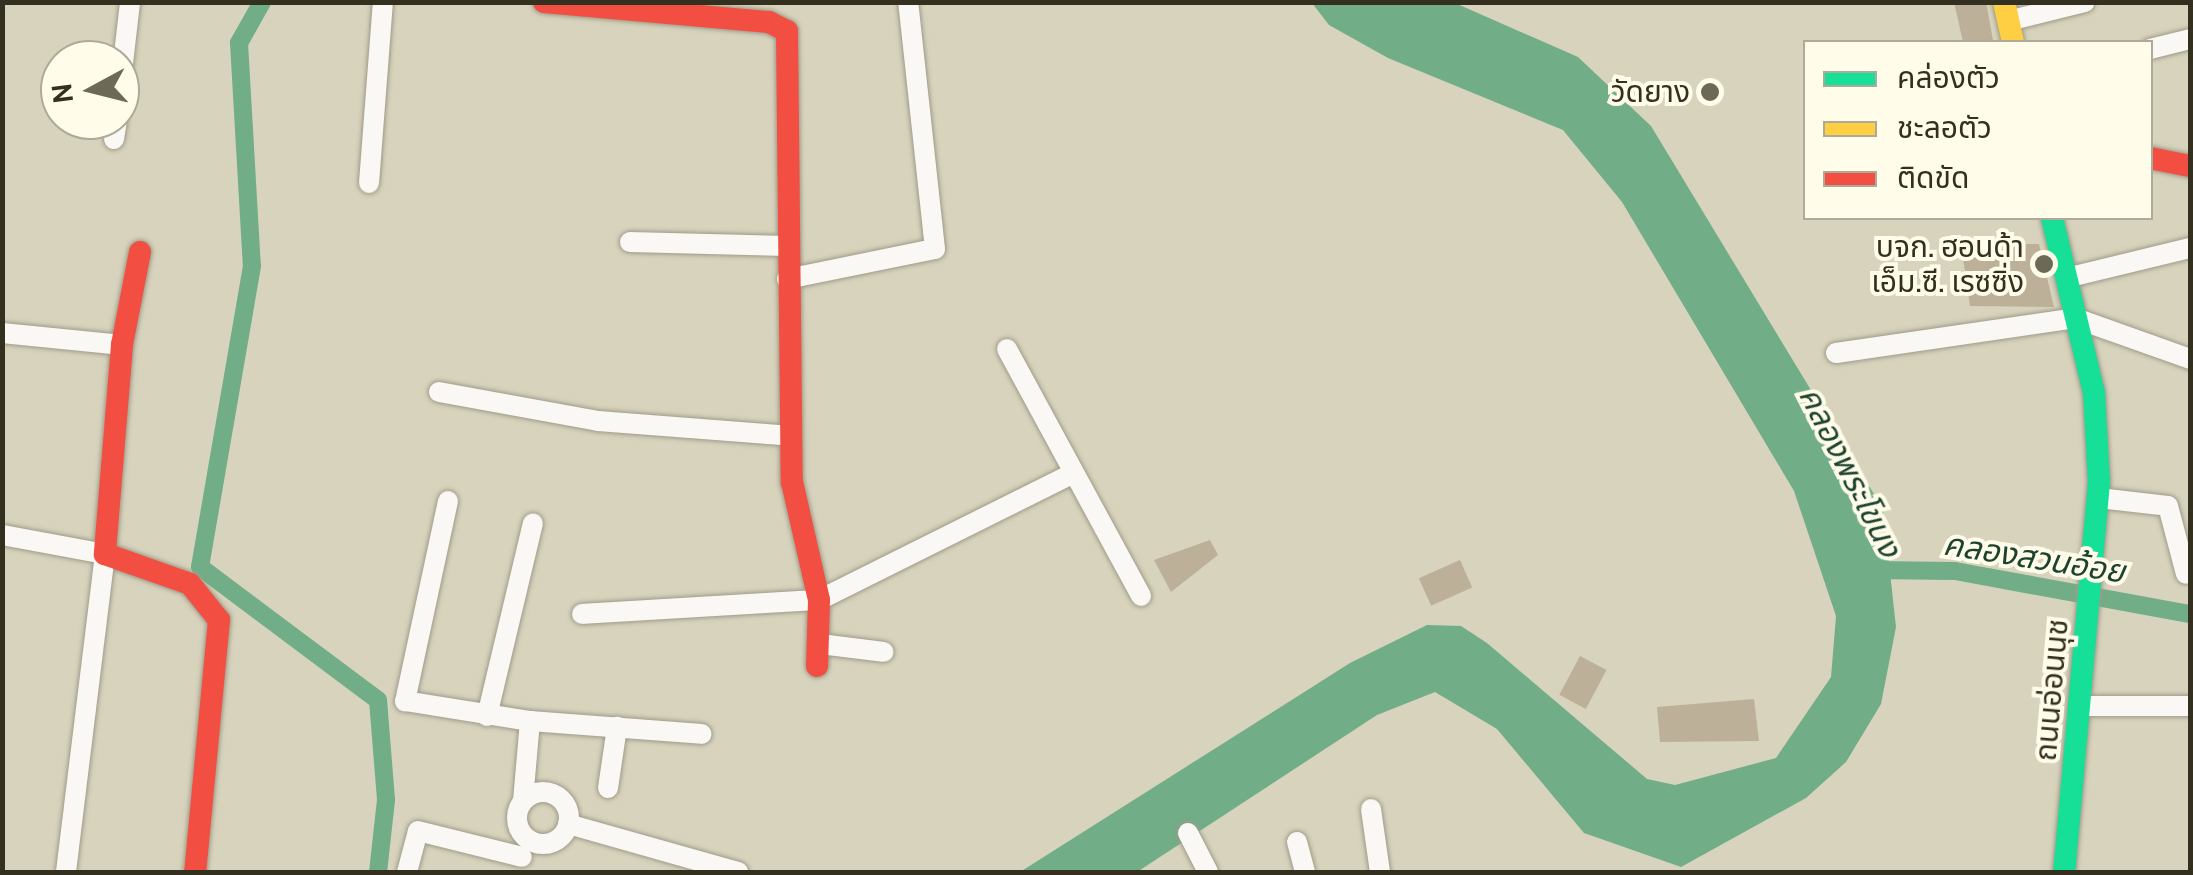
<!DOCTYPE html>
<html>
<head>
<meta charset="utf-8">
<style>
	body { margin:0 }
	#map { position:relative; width:2193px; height:875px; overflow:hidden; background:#d8d3bc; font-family:Cabin,"Noto Sans Thai",sans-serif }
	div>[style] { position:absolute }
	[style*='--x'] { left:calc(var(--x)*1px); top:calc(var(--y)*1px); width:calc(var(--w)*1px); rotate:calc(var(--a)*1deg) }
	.water>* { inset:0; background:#71ad87 }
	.canal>* { height:18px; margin:-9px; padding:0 9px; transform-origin:9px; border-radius:9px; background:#71ad87 }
	.building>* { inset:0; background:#bcb198; transform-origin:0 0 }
	.roads { filter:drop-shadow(0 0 2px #9f9b89) drop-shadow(0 0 2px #9f9b89) }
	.street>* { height:20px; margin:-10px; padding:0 10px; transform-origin:10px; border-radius:10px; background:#f9f8f5 }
	.street>.ring { margin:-10px; padding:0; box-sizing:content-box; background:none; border:20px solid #f9f8f5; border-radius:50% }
	.fast>* { height:22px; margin:-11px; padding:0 11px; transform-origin:11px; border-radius:11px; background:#16e098 }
	.slow>* { height:22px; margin:-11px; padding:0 11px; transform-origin:11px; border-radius:11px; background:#ffcf43 }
	.jam>* { height:22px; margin:-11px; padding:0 11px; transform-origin:11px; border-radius:11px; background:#f24e42 }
	.dots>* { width:28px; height:28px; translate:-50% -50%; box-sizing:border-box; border:5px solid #fffcea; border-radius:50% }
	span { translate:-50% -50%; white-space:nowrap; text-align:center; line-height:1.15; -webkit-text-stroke:8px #fffcea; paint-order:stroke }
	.poi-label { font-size:30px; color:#343020 }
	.right { translate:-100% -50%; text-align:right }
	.street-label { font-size:30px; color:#343020 }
	.water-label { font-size:32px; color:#1d432f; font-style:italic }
	.frame { position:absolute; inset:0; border:5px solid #343020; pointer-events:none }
	.legend { position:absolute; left:1803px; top:40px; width:350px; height:180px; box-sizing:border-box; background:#fffcea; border:2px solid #aeaa99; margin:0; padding:12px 18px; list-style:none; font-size:30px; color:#343020 }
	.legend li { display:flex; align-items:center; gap:20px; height:50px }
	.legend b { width:50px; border:2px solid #aeaa99 }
	.north { position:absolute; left:40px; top:40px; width:100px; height:100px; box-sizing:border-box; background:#fffcea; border:2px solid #aeaa99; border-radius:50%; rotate:263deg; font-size:28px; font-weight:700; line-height:40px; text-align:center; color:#343020 }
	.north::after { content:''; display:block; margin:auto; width:35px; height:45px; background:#6d6957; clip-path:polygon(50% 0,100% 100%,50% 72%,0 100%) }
</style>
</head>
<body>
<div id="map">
	<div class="water">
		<div style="clip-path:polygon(1312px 3px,1455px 3px,1578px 57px,1651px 126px,1883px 509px,1896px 627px,1881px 704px,1846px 762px,1806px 798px,1681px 867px,1584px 833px,1497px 729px,1435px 692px,1377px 715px,1137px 872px,1020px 872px,1350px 663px,1427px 625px,1461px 626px,1487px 643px,1647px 779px,1675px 785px,1776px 758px,1831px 677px,1836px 616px,1794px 491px,1622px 202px,1563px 130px,1388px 58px,1329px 25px)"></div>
	</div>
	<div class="canal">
		<div style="--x:262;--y:2;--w:47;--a:119.3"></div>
		<div style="--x:239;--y:43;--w:223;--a:86.7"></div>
		<div style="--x:252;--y:266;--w:305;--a:99.8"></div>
		<div style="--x:200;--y:567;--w:222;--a:36.8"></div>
		<div style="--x:378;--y:700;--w:100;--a:85.4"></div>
		<div style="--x:386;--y:800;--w:72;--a:96.3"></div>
		<div style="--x:1870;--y:570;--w:85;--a:0.7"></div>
		<div style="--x:1955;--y:571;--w:239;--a:10.4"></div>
	</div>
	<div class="building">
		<div style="clip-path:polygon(1954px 2px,1986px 2px,1993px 40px,1963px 42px)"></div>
		<div style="clip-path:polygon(1961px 244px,2039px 244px,2054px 307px,1970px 306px)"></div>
		<div style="clip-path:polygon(1210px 540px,1218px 555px,1171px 592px,1154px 560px)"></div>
		<div style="left:1460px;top:560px;width:30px;height:45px;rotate:66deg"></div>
		<div style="left:1580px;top:656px;width:30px;height:44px;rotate:28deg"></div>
		<div style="clip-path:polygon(1754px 699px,1759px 741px,1660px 742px,1657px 707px)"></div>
	</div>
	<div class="roads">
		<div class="street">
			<div style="--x:2008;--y:21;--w:79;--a:-13.9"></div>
			<div style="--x:2150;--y:49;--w:41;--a:-14"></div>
			<div style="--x:120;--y:89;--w:88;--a:-83.4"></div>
			<div style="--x:114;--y:139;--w:19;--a:-81"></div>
			<div style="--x:369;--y:183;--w:182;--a:-85.6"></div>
			<div style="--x:630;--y:242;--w:157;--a:1.5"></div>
			<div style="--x:2066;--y:278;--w:128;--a:-13.6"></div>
			<div style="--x:787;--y:279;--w:151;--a:-11.5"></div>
			<div style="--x:935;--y:249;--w:248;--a:-96.2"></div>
			<div style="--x:2;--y:333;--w:121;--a:5.7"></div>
			<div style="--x:1007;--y:349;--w:281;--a:61.5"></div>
			<div style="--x:1836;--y:353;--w:242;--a:-8.3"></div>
			<div style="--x:2075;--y:318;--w:122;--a:19.6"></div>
			<div style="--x:439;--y:392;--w:162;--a:10.3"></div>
			<div style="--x:598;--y:421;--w:194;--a:4.4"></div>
			<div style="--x:2099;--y:498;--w:69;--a:6.6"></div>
			<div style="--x:2168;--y:506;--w:70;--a:75.2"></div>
			<div style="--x:448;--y:501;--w:205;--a:102.1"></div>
			<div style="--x:405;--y:701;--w:127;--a:9.1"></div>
			<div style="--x:530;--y:721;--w:80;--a:95"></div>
			<div style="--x:2;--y:535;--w:105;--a:10.5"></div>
			<div style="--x:105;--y:554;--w:320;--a:97"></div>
			<div style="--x:582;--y:614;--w:237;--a:-3.4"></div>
			<div style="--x:819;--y:600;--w:283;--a:-26.5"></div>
			<div style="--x:820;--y:644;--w:64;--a:7.1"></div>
			<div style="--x:2081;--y:706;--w:109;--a:0"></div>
			<div style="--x:487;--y:716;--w:198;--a:-76.6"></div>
			<div style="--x:530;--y:721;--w:172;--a:4.3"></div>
			<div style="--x:608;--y:788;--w:62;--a:-81.6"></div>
			<div class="ring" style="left:517px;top:792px;width:32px;height:32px"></div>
			<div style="--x:1371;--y:809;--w:64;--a:81.9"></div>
			<div style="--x:568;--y:824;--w:177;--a:15.8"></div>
			<div style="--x:1188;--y:833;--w:44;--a:62.9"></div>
			<div style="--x:1297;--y:842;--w:31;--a:75"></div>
			<div style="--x:407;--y:872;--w:42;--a:-75"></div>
			<div style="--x:418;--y:831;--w:107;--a:14"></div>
		</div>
		<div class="fast">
			<div style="--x:2052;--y:218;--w:180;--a:76.5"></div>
			<div style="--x:2094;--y:393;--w:89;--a:86.8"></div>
			<div style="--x:2099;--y:482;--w:392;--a:95.1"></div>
		</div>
		<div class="slow">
			<div style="--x:2004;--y:2;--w:41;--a:77.3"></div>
		</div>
		<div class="jam">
			<div style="--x:544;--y:2;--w:226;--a:5.1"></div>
			<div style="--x:769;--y:22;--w:20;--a:27"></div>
			<div style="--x:787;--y:31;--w:451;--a:89.4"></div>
			<div style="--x:792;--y:482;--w:121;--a:77.1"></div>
			<div style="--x:819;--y:600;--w:66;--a:91.7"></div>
			<div style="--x:2150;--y:158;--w:41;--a:11.3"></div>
			<div style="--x:140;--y:252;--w:95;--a:101"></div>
			<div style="--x:122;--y:345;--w:210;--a:94.7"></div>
			<div style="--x:105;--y:554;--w:90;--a:19.4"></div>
			<div style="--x:190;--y:584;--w:46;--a:51.1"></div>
			<div style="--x:219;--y:620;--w:253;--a:95.4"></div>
		</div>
	</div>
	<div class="dots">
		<div style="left:1710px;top:92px;background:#6d6957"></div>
		<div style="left:2044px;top:264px;background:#6d6957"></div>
	</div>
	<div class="poi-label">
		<span class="right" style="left:1690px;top:92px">วัดยาง</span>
		<span class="right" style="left:2024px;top:264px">บจก. ฮอนด้า<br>เอ็ม.ซี. เรซซิ่ง</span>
	</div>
	<div class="street-label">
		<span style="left:2052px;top:690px;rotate:-85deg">ถนนอ่อนนุช</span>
	</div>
	<div class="water-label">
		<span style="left:1850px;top:472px;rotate:63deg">คลองพระโขนง</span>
		<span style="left:2034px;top:558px;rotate:9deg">คลองสวนอ้อย</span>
	</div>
	<div class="frame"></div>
	<ul class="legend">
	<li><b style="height:12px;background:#16e098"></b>คล่องตัว</li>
	<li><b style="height:12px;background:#ffcf43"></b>ชะลอตัว</li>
	<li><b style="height:12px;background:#f24e42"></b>ติดขัด</li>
	</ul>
	<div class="north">N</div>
</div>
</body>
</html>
